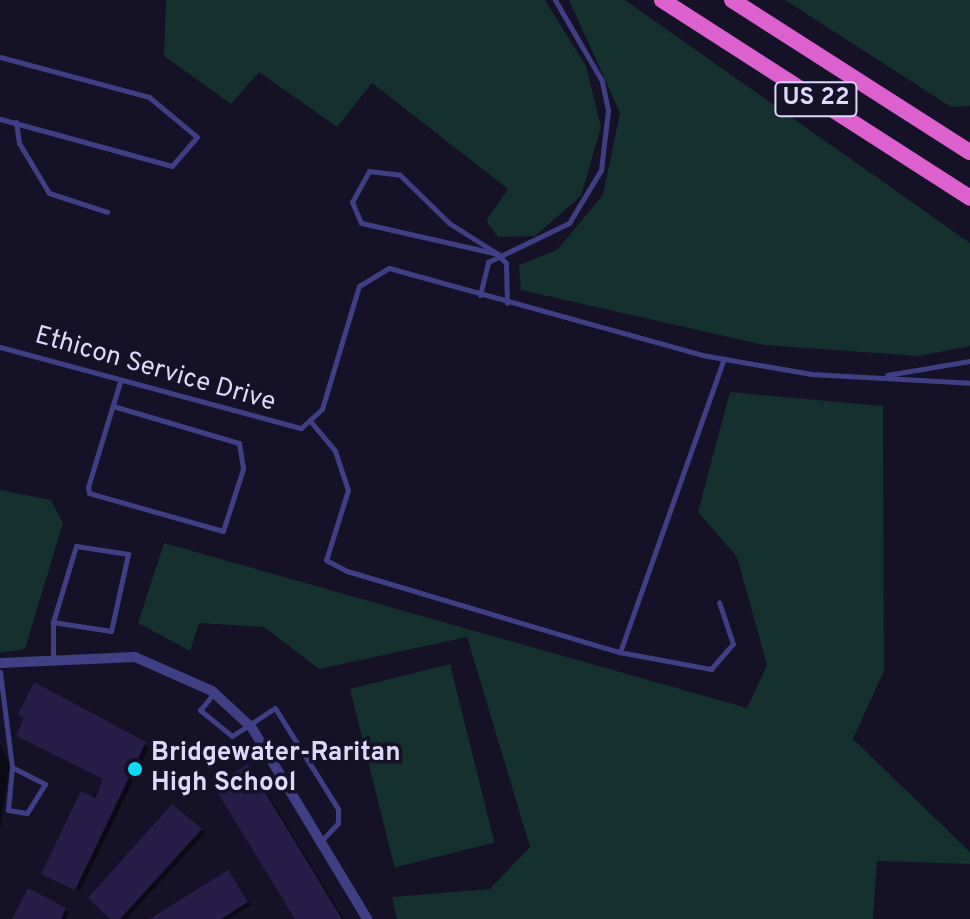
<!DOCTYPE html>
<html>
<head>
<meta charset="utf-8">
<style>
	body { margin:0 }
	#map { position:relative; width:970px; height:919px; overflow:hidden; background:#151127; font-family:Overpass,sans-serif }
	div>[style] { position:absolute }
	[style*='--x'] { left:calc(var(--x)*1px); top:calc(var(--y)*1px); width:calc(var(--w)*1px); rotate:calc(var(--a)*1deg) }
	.green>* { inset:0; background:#14302f; transform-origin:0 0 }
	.shadow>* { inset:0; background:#0007 }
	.building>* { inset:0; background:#261e47 }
	.service>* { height:5px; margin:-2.5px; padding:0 2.5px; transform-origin:2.5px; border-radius:2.5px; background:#413f83 }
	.minor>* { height:10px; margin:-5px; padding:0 5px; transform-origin:5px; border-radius:5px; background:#413f83 }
	.trunk>* { height:16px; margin:-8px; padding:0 8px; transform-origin:8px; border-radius:8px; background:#dc60ce }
	.dots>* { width:22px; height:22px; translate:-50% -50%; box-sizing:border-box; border:4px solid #151127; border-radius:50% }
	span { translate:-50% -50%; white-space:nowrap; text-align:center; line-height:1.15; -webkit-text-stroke:7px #151127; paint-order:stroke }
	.shield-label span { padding:2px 6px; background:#151127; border:2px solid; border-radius:6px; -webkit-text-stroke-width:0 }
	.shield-label { font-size:24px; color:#ddd9fd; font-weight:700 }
	.street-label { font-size:26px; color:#ddd9fd }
	.poi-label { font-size:26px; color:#ddd9fd; font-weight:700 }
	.left { translate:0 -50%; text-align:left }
</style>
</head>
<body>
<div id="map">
	<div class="green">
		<div style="clip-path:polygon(166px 0,545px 0,586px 66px,601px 127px,581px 196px,535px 236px,498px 237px,486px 221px,508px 189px,372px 83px,337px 127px,259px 72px,231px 104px,164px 56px)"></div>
		<div style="clip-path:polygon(569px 0,625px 0,970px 243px,970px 346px,919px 356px,764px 345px,521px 290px,519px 265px,557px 250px,603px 195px,620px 113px)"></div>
		<div style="clip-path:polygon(785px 0,970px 0,970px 106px,951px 107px)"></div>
		<div style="clip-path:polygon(730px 392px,883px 406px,884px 671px,853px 739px,970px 852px,970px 864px,877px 861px,873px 919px,397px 919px,392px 897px,490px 889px,530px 847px,467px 637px,319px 669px,264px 627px,199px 623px,190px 651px,138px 623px,164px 543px,747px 708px,767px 665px,737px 557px,698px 512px)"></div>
		<div style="clip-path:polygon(0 490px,51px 500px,63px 523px,25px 649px,0 653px)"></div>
		<div style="left:450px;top:664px;width:184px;height:103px;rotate:76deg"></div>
	</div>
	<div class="shadow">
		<div style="clip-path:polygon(35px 685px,149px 747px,80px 891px,44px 873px,105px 779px)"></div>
		<div style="clip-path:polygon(0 744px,10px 763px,0 829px)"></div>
		<div style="clip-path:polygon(248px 766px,252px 769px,344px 919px,297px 919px)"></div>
		<div style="clip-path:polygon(177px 809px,205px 833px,126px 919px,113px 919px)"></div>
		<div style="clip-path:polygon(228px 872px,251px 905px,229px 919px,154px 919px)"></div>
		<div style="clip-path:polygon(29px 891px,69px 912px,66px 919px,14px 919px)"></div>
	</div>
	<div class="building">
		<div style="clip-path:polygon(34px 682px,146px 742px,75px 890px,41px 874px,81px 791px,95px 798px,103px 779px,16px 736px,24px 718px,18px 714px)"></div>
		<div style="clip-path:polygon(248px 764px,342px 919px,295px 919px,213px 785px)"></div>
		<div style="clip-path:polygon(172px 804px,202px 829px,120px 919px,110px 919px,88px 898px)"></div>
		<div style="clip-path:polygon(228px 870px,248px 902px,221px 919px,150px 919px)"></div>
		<div style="clip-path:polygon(28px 888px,66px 908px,61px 919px,12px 919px)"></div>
	</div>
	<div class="service">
		<div style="--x:0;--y:57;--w:154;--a:15"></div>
		<div style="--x:149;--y:97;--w:62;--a:39.8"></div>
		<div style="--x:197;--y:137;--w:38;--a:131"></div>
		<div style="--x:172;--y:166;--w:178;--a:-164.7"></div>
		<div style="--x:16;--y:122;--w:21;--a:82"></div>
		<div style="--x:19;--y:143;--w:58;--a:59"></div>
		<div style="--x:49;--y:193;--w:61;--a:18.1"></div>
		<div style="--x:369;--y:171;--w:31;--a:7"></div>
		<div style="--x:400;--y:175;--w:69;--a:44.4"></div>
		<div style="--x:449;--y:223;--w:58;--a:32.3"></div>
		<div style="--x:498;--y:254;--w:140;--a:-167.2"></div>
		<div style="--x:361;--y:223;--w:23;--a:-113"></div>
		<div style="--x:352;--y:202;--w:35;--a:-61"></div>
		<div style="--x:498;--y:255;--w:11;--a:45"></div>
		<div style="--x:506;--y:263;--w:40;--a:88.6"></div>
		<div style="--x:480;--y:295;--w:34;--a:-76"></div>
		<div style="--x:488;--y:262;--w:90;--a:-25.7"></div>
		<div style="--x:569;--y:223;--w:62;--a:-58.9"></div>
		<div style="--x:601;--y:170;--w:60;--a:-83.3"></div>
		<div style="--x:608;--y:110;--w:30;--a:-102"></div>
		<div style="--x:602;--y:81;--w:94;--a:-120.1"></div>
		<div style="--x:0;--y:347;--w:312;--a:15.1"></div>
		<div style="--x:301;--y:428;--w:28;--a:-42"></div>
		<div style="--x:322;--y:409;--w:128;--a:-73.3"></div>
		<div style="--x:359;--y:286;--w:35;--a:-31"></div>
		<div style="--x:389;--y:268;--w:325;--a:15.5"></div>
		<div style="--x:702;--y:355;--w:111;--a:9.9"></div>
		<div style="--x:811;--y:374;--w:159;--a:3.2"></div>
		<div style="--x:887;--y:375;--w:84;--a:-9.6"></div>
		<div style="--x:113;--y:406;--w:131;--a:16.4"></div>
		<div style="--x:239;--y:443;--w:26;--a:81"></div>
		<div style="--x:243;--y:469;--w:65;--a:107.9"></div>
		<div style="--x:223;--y:531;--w:139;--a:-164.2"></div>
		<div style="--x:89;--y:493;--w:6;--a:-99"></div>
		<div style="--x:88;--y:487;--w:110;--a:-73.1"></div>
		<div style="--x:311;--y:422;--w:38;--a:50"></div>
		<div style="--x:335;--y:451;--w:41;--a:71.6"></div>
		<div style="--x:348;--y:490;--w:73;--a:107.4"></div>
		<div style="--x:326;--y:560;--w:24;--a:28"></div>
		<div style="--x:347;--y:571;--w:284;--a:16.6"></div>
		<div style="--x:619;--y:652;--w:94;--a:10.5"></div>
		<div style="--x:711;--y:669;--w:33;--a:-49"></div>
		<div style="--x:733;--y:644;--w:44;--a:-108.4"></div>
		<div style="--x:620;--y:652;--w:311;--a:-70.5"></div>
		<div style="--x:53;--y:657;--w:35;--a:-90"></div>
		<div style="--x:53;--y:622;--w:79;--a:-73.2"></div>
		<div style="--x:76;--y:546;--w:53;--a:8.7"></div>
		<div style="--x:128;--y:554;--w:79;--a:102.4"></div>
		<div style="--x:111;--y:631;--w:59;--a:-171.2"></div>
		<div style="--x:0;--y:672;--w:96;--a:82.8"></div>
		<div style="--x:12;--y:767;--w:43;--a:95.3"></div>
		<div style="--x:8;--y:810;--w:19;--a:9"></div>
		<div style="--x:27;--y:813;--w:34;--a:-58"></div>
		<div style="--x:45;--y:784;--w:37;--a:-153"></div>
		<div style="--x:214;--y:693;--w:22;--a:129"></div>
		<div style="--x:200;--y:710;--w:41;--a:39.1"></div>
		<div style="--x:232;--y:736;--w:51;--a:-33.1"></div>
		<div style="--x:275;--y:708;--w:119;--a:58"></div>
		<div style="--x:338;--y:809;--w:14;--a:90"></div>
		<div style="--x:338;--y:823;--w:23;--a:133"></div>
	</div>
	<div class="minor">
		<div style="--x:0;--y:663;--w:135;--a:-2.5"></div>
		<div style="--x:135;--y:657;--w:84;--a:23.8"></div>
		<div style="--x:212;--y:691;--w:54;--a:42.8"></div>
		<div style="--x:252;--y:728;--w:223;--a:58.9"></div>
	</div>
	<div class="trunk">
		<div style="--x:662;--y:0;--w:366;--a:32.7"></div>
		<div style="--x:732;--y:0;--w:282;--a:32.6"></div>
	</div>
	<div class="dots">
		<div style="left:135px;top:769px;background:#0fdbf2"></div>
	</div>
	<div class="shield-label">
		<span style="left:816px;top:99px">US 22</span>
	</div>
	<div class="street-label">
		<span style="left:155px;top:370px;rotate:16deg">Ethicon Service Drive</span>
	</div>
	<div class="poi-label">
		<span class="left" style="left:151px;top:769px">Bridgewater-Raritan<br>High School</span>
	</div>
</div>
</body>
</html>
